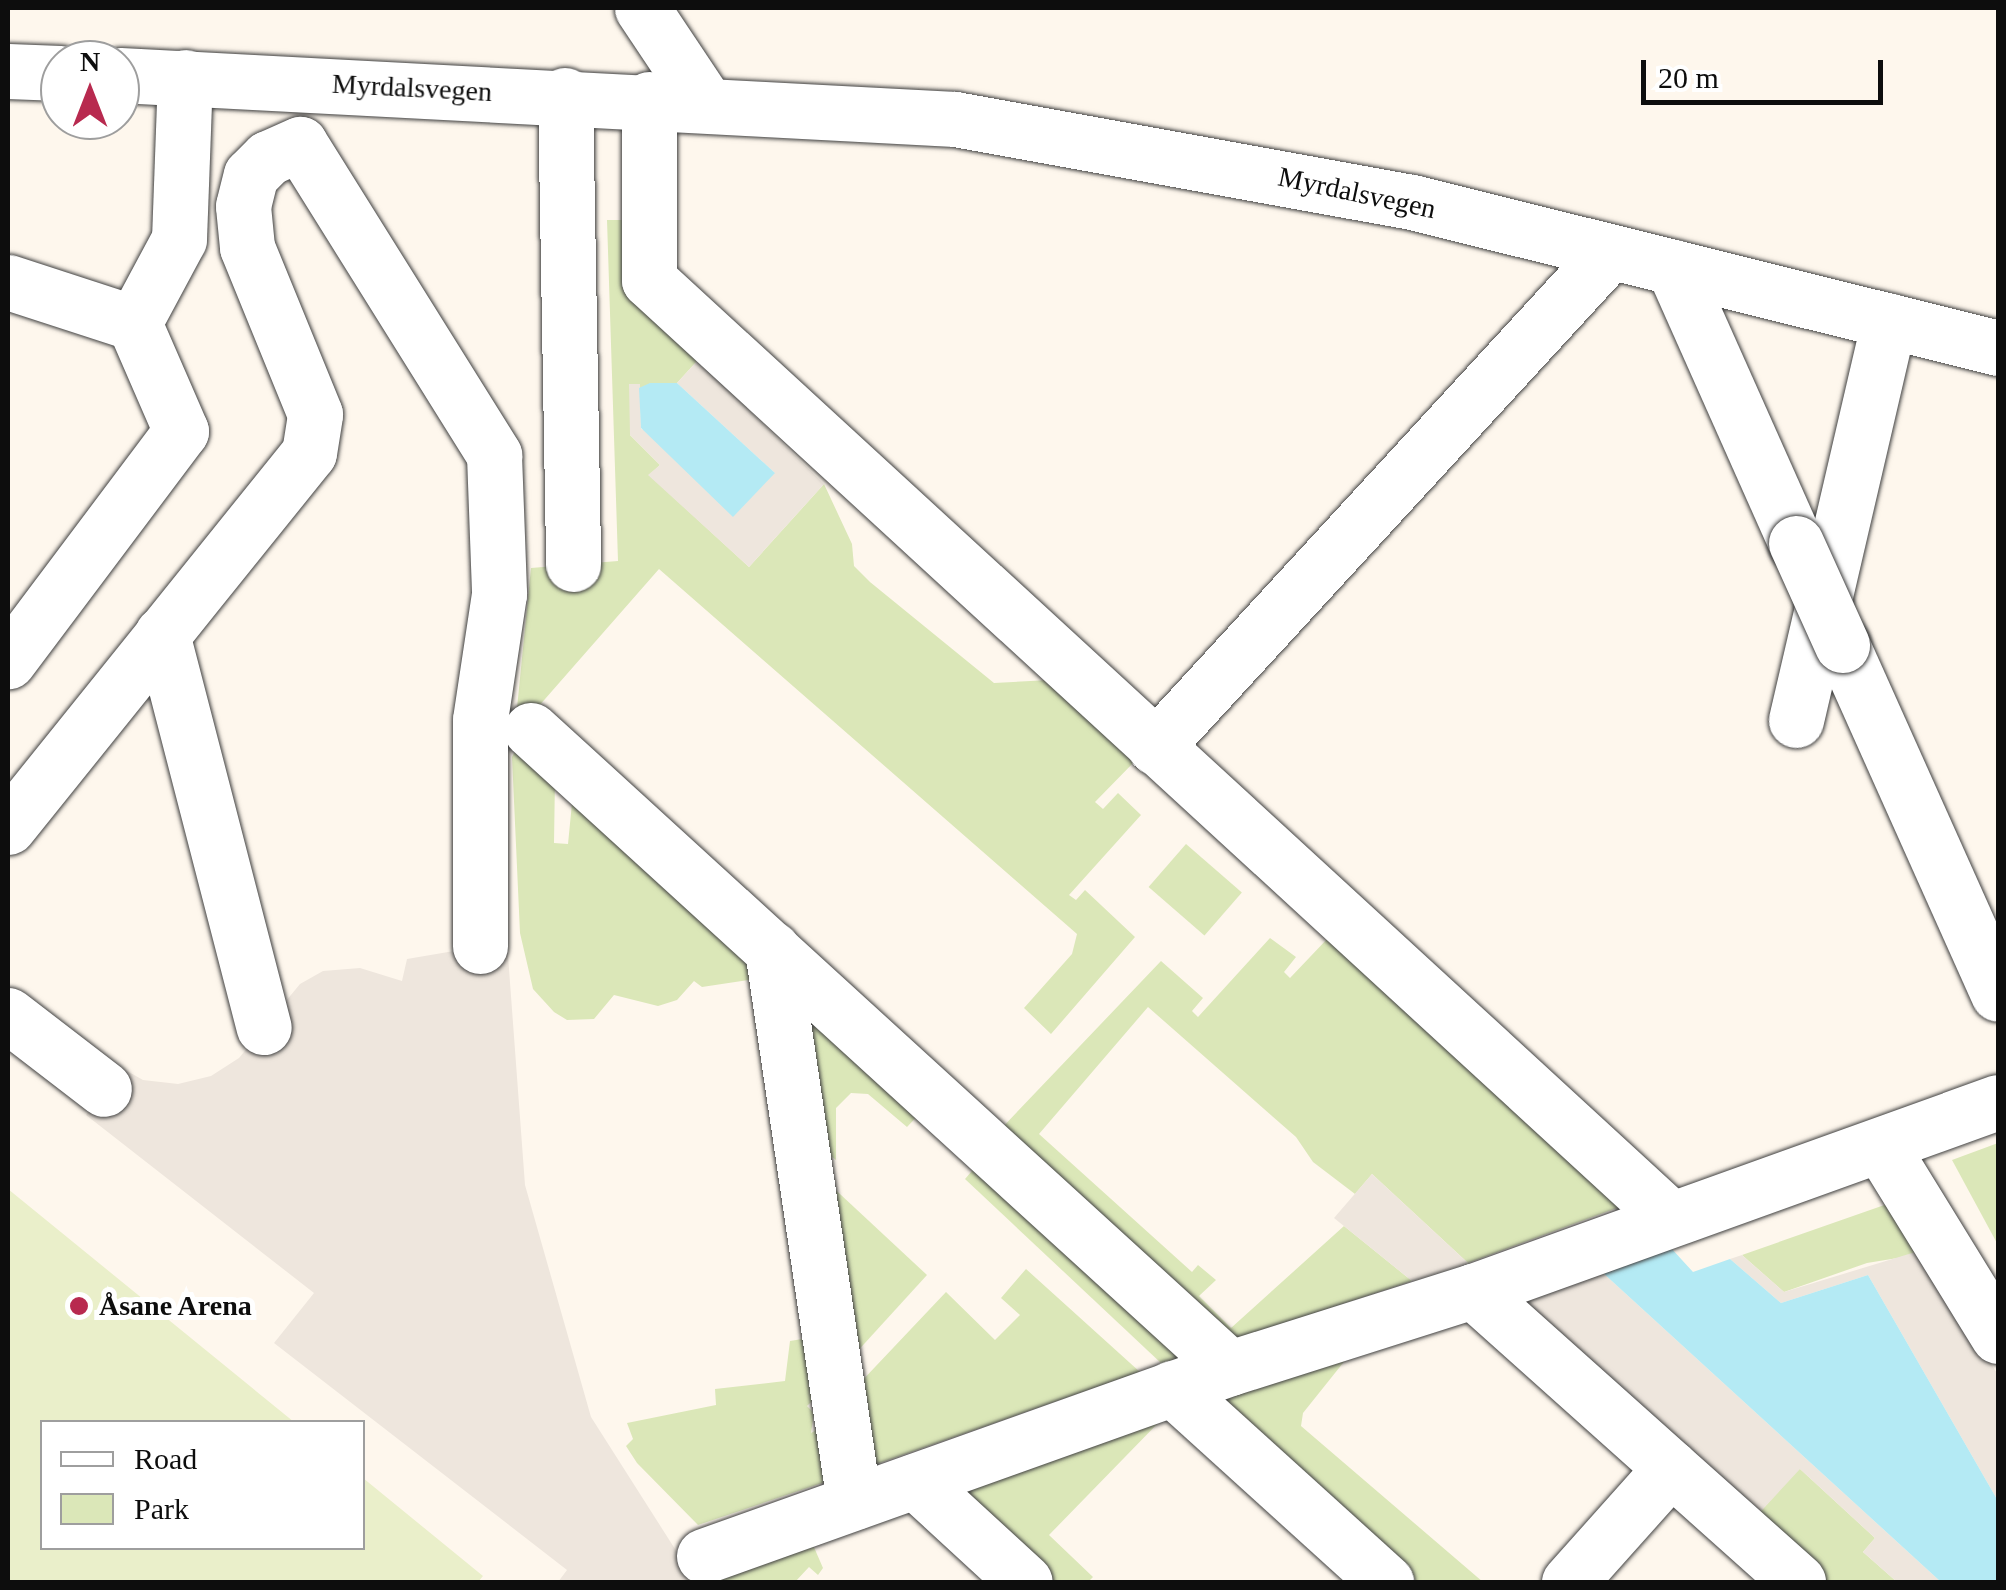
<!DOCTYPE html>
<html>
<head>
<meta charset="utf-8">
<style>
	body { margin:0 }
	#map { position:relative; width:2006px; height:1590px; overflow:hidden; background:#fef7ed; font-family:"Times New Roman",serif }
	div>[style] { position:absolute }
	[style*='--x'] { left:calc(var(--x)*1px); top:calc(var(--y)*1px); width:calc(var(--w)*1px); rotate:calc(var(--a)*1deg) }
	.green>* { inset:0; background:#dbe7b8; transform-origin:0 0 }
	.pitch>* { inset:0; background:#eaefca }
	.plaza>* { inset:0; background:#eee6dd }
	.water>* { inset:0; background:#b4eaf4 }
	.roads { filter:drop-shadow(0 0 2px #404040) drop-shadow(0 0 2px #404040) }
	.minor>* { height:55px; margin:-27.5px; padding:0 27.5px; transform-origin:27.5px; border-radius:27.5px; background:#fff }
	.bridges { filter:drop-shadow(0 0 2px #404040) drop-shadow(0 0 2px #404040) }
	.minor-bridge>* { height:55px; margin:-27.5px; padding:0 27.5px; transform-origin:27.5px; border-radius:27.5px; background:#fff }
	.dots>* { width:28px; height:28px; translate:-50% -50%; box-sizing:border-box; border:5px solid #fff; border-radius:50% }
	span { translate:-50% -50%; white-space:nowrap; text-align:center; line-height:1.15; -webkit-text-stroke:10px #fff; paint-order:stroke }
	.street-label { font-size:28px; color:#0d0d0d }
	.poi-label { font-size:28px; color:#0d0d0d; font-weight:700 }
	.left { translate:0 -50%; text-align:left }
	.frame { position:absolute; inset:0; border:10px solid #0d0d0d; pointer-events:none }
	.legend { position:absolute; left:40px; top:1420px; width:325px; height:130px; box-sizing:border-box; background:#fff; border:2px solid #9e9e9e; margin:0; padding:12px 18px; list-style:none; font-size:30px; color:#0d0d0d }
	.legend li { display:flex; align-items:center; gap:20px; height:50px }
	.legend b { width:50px; border:2px solid #9e9e9e }
	.north { position:absolute; left:40px; top:40px; width:100px; height:100px; box-sizing:border-box; background:#fff; border:2px solid #9e9e9e; border-radius:50%; rotate:0deg; font-size:28px; font-weight:700; line-height:40px; text-align:center; color:#0d0d0d }
	.north::after { content:''; display:block; margin:auto; width:35px; height:45px; background:#b82a4f; clip-path:polygon(50% 0,100% 100%,50% 72%,0 100%) }
	.scale { position:absolute; left:1641px; top:60px; width:242px; height:45px; box-sizing:border-box; border:5px solid #0d0d0d; border-top:0; padding-left:12px; font-size:30px; line-height:35px; white-space:nowrap; color:#0d0d0d; -webkit-text-stroke:8px #fff; paint-order:stroke }
</style>
</head>
<body>
<div id="map">
	<div class="green">
		<div style="clip-path:polygon(607px 220px,628px 220px,698px 360px,677px 383px,650px 383px,630px 435px,660px 465px,649px 475px,749px 567px,824px 484px,852px 544px,854px 566px,870px 582px,994px 683px,1050px 680px,1138px 758px,1095px 802px,1103px 809px,1118px 793px,1141px 815px,1069px 895px,1076px 900px,1085px 890px,1135px 937px,1051px 1034px,1024px 1008px,1072px 954px,1077px 934px,659px 569px,531px 715px,516px 718px,531px 568px,618px 561px)"></div>
		<div style="clip-path:polygon(520px 742px,555px 778px,554px 843px,568px 844px,573px 793px,754px 953px,755px 979px,702px 987px,694px 981px,677px 1000px,658px 1006px,614px 995px,594px 1019px,567px 1020px,554px 1012px,533px 989px,520px 933px,512px 757px)"></div>
		<div style="left:1186px;top:844px;width:74px;height:57px;rotate:41deg"></div>
		<div style="clip-path:polygon(1329px 937px,1625px 1205px,1468px 1263px,1372px 1174px,1355px 1194px,1313px 1162px,1296px 1137px,1148px 1007px,1039px 1134px,1192px 1272px,1198px 1265px,1216px 1280px,1199px 1296px,1231px 1328px,1344px 1226px,1412px 1281px,1228px 1342px,997px 1133px,1161px 961px,1203px 998px,1192px 1011px,1198px 1017px,1270px 938px,1296px 957px,1284px 972px,1290px 978px)"></div>
		<div style="clip-path:polygon(796px 996px,922px 1111px,907px 1127px,868px 1094px,851px 1093px,836px 1108px,836px 1160px,820px 1148px)"></div>
		<div style="clip-path:polygon(1998px 1143px,1998px 1245px,1952px 1160px)"></div>
		<div style="clip-path:polygon(978px 1164px,1188px 1355px,1162px 1364px,965px 1179px)"></div>
		<div style="clip-path:polygon(826px 1181px,927px 1275px,854px 1355px)"></div>
		<div style="clip-path:polygon(1893px 1202px,1916px 1255px,1867px 1263px,1784px 1292px,1742px 1255px)"></div>
		<div style="clip-path:polygon(1026px 1269px,1140px 1372px,871px 1466px,858px 1385px,946px 1292px,995px 1340px,1020px 1315px,1001px 1298px)"></div>
		<div style="clip-path:polygon(814px 1337px,820px 1393px,807px 1406px,814px 1413px,811px 1433px,818px 1429px,834px 1479px,698px 1525px,637px 1463px,626px 1446px,633px 1439px,627px 1423px,716px 1405px,715px 1389px,785px 1381px,790px 1341px)"></div>
		<div style="clip-path:polygon(1347px 1358px,1303px 1413px,1301px 1426px,1483px 1582px,1418px 1582px,1216px 1397px)"></div>
		<div style="clip-path:polygon(1162px 1419px,1049px 1535px,1093px 1577px,1088px 1582px,1050px 1582px,948px 1491px)"></div>
		<div style="clip-path:polygon(1799px 1468px,1875px 1538px,1863px 1552px,1897px 1582px,1818px 1582px,1751px 1522px)"></div>
		<div style="clip-path:polygon(810px 1538px,823px 1568px,818px 1575px,809px 1567px,795px 1582px,721px 1582px,717px 1572px)"></div>
	</div>
	<div class="pitch">
		<div style="clip-path:polygon(8px 1189px,294px 1422px,42px 1422px,42px 1548px,362px 1548px,363px 1478px,483px 1576px,478px 1582px,8px 1582px)"></div>
	</div>
	<div class="plaza">
		<div style="clip-path:polygon(698px 360px,824px 484px,749px 567px,648px 475px,660px 465px,630px 435px,629px 384px,640px 384px,641px 429px,775px 473px,677px 383px)"></div>
		<div style="clip-path:polygon(507px 942px,525px 1185px,591px 1417px,696px 1582px,558px 1582px,567px 1570px,274px 1343px,314px 1293px,86px 1115px,120px 1067px,143px 1080px,178px 1084px,211px 1076px,239px 1058px,300px 984px,323px 971px,360px 968px,402px 981px,407px 959px)"></div>
		<div style="clip-path:polygon(1372px 1174px,1468px 1263px,1412px 1281px,1334px 1218px)"></div>
		<div style="clip-path:polygon(1922px 1250px,1998px 1375px,1998px 1501px,1868px 1275px,1781px 1303px,1730px 1259px,1742px 1255px,1784px 1292px)"></div>
		<div style="clip-path:polygon(1602px 1272px,1941px 1582px,1897px 1582px,1863px 1552px,1875px 1538px,1800px 1469px,1751px 1522px,1511px 1302px)"></div>
	</div>
	<div class="water">
		<div style="clip-path:polygon(650px 383px,677px 383px,775px 473px,733px 517px,641px 428px,639px 388px)"></div>
		<div style="clip-path:polygon(1671px 1248px,1693px 1272px,1730px 1259px,1781px 1303px,1868px 1275px,1998px 1501px,1998px 1582px,1941px 1582px,1602px 1272px)"></div>
	</div>
	<div class="roads">
		<div class="minor">
			<div style="--x:642;--y:8;--w:112;--a:56.3"></div>
			<div style="--x:8;--y:71;--w:52;--a:2.2"></div>
			<div style="--x:120;--y:75;--w:836;--a:3.02"></div>
			<div style="--x:955;--y:119;--w:464;--a:10.3"></div>
			<div style="--x:1412;--y:202;--w:604;--a:13.99"></div>
			<div style="--x:565;--y:95;--w:469;--a:89"></div>
			<div style="--x:649;--y:99;--w:181;--a:90"></div>
			<div style="--x:649;--y:280;--w:1385;--a:42.57"></div>
			<div style="--x:1673;--y:267;--w:302;--a:66"></div>
			<div style="--x:8;--y:282;--w:133;--a:18"></div>
			<div style="--x:134;--y:323;--w:118;--a:66.5"></div>
			<div style="--x:181;--y:431;--w:288;--a:126.9"></div>
			<div style="--x:134;--y:323;--w:95;--a:-61.8"></div>
			<div style="--x:179;--y:239;--w:162;--a:-87.9"></div>
			<div style="--x:162;--y:634;--w:406;--a:75.5"></div>
			<div style="--x:1842;--y:645;--w:382;--a:65.9"></div>
			<div style="--x:1796;--y:720;--w:410;--a:-76.9"></div>
			<div style="--x:531;--y:730;--w:946;--a:42.39"></div>
			<div style="--x:1230;--y:1368;--w:255;--a:-17.6"></div>
			<div style="--x:1473;--y:1291;--w:558;--a:-19.8"></div>
			<div style="--x:1155;--y:747;--w:672;--a:-47.41"></div>
			<div style="--x:8;--y:827;--w:480;--a:-51.2"></div>
			<div style="--x:309;--y:453;--w:39;--a:-81"></div>
			<div style="--x:315;--y:414;--w:180;--a:-112.2"></div>
			<div style="--x:247;--y:247;--w:41;--a:-95.6"></div>
			<div style="--x:243;--y:206;--w:32;--a:-76"></div>
			<div style="--x:251;--y:175;--w:24;--a:-45"></div>
			<div style="--x:268;--y:158;--w:35;--a:-24"></div>
			<div style="--x:300;--y:144;--w:367;--a:58"></div>
			<div style="--x:494;--y:455;--w:139;--a:87.9"></div>
			<div style="--x:499;--y:594;--w:127;--a:98.6"></div>
			<div style="--x:480;--y:720;--w:226;--a:90"></div>
			<div style="--x:772;--y:949;--w:559;--a:81.57"></div>
			<div style="--x:8;--y:1015;--w:121;--a:37.6"></div>
			<div style="--x:1881;--y:1146;--w:223;--a:58.4"></div>
			<div style="--x:1473;--y:1291;--w:436;--a:41.8"></div>
			<div style="--x:1172;--y:1388;--w:289;--a:42.2"></div>
			<div style="--x:915;--y:1481;--w:149;--a:42.6"></div>
			<div style="--x:704;--y:1556;--w:559;--a:-19.67"></div>
			<div style="--x:1569;--y:1582;--w:153;--a:-48.2"></div>
		</div>
	</div>
	<div class="bridges">
		<div class="minor-bridge">
			<div style="--x:1796;--y:543;--w:112;--a:65.7"></div>
		</div>
	</div>
	<div class="dots">
		<div style="left:79px;top:1306px;background:#b82a4f"></div>
	</div>
	<div class="street-label">
		<span style="left:412px;top:88px;rotate:3deg">Myrdalsvegen</span>
		<span style="left:1357px;top:193px;rotate:12deg">Myrdalsvegen</span>
	</div>
	<div class="poi-label">
		<span class="left" style="left:99px;top:1306px">Åsane Arena</span>
	</div>
	<div class="frame"></div>
	<ul class="legend">
	<li><b style="height:12px;background:#fff"></b>Road</li>
	<li><b style="height:28px;background:#dbe7b8"></b>Park</li>
	</ul>
	<div class="north">N</div>
	<div class="scale">20 m</div>
</div>
</body>
</html>
